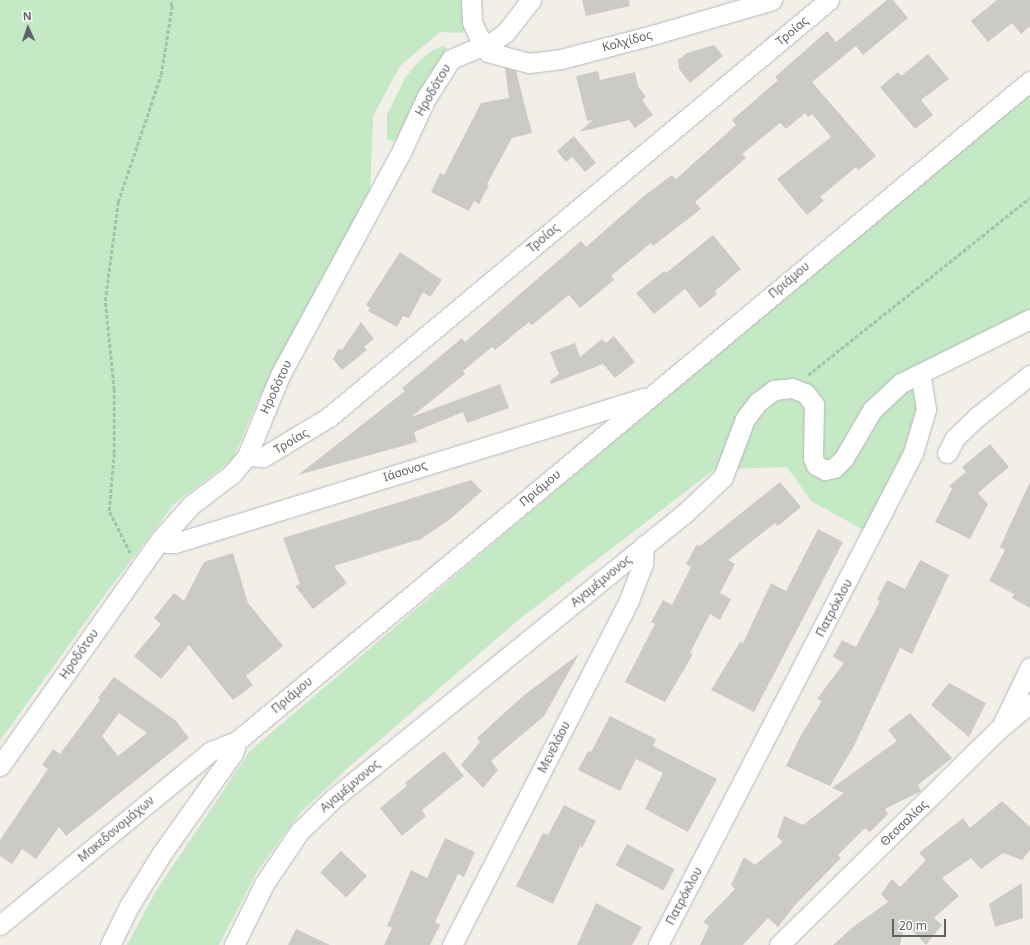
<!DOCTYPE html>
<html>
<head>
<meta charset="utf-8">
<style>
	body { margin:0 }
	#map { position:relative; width:1030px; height:945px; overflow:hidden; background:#f1efe8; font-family:"Noto Sans",sans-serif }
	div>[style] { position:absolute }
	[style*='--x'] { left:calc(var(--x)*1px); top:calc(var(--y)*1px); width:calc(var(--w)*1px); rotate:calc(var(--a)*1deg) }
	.green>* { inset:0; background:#c5e8c5 }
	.building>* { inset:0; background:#cccac5; transform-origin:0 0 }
	.path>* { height:2.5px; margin-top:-1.25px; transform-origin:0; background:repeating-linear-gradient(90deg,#9cc7a9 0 4px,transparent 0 6px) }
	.roads { filter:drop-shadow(0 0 1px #b5b8bc) drop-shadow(0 0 1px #b5b8bc) }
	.minor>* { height:19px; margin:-9.5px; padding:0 9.5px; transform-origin:9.5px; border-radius:9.5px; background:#fff }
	span { translate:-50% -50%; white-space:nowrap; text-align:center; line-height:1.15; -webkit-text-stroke:4px #fff; paint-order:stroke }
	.street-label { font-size:12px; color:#5f6368 }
	.north { position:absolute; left:8px; top:8px; width:40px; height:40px; -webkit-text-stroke:3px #fff; paint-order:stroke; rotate:357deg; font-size:11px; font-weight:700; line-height:16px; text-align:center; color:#5f6368 }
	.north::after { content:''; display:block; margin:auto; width:14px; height:18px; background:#5f6368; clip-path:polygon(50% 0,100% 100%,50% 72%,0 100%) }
	.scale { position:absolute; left:892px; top:919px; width:54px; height:18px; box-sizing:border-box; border:2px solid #5f6368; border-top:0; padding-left:5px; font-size:12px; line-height:14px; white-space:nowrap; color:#5f6368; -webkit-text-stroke:3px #fff; paint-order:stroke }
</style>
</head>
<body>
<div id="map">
	<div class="green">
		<div style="clip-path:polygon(0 0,465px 0,466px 29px,462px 33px,440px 32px,400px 66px,373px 116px,370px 193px,258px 400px,233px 459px,174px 504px,104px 596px,0 741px)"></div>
		<div style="clip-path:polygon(444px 46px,447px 49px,427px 78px,407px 119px,401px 142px,387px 140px,387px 115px,405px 78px,419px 61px,433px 50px)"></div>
		<div style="clip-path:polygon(1030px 93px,1030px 310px,908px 373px,918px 392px,918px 423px,869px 533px,811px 501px,787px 467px,715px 469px,517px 621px,351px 765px,300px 813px,258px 870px,219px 945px,127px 945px,156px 891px,250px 751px,537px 506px)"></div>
	</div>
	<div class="building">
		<div style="clip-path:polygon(582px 0,629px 0,630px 6px,586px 16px)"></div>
		<div style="clip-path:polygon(887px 0,893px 0,908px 18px,863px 55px,856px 46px,812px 82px,876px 156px,859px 170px,856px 167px,820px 197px,824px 201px,807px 215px,777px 179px,831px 137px,812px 114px,808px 117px,805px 113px,786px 129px,780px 123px,742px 154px,746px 158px,695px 202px,701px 209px,653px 246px,651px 243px,611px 276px,614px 280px,580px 308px,569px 295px,532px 325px,529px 322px,495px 350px,492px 347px,463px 371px,465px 374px,411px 417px,500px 384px,509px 408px,467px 423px,463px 412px,414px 432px,417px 442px,298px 475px,405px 391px,402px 388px,462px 338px,465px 342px,581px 241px,586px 247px,644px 196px,672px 175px,676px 179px,736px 125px,732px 120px,778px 80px,775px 77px,827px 31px,836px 42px)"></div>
		<div style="clip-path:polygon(997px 0,1030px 0,1030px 26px,1021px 34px,1012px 23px,988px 42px,971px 21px)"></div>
		<div style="clip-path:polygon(714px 45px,723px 56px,690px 83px,679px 69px,678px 60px,687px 53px)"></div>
		<div style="clip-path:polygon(928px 54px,949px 79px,921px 100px,933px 115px,915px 129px,880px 87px,898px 72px,901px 76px)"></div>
		<div style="clip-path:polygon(505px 68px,516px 71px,532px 133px,512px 138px,487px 184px,489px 185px,479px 204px,474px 201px,469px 211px,431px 192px,440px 173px,444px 175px,481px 103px,509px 98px)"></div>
		<div style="clip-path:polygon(598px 71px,600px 80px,635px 72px,638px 86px,646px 97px,642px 100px,653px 115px,635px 128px,629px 120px,579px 132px,593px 120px,587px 121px,576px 76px)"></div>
		<div style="clip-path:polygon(574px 136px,596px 163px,585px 172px,572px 157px,566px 162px,557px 151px)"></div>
		<div style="clip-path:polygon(713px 235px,741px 269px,715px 291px,717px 294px,700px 308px,685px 289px,654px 314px,636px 293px,664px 271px,666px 273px)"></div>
		<div style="clip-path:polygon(400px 252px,442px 280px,430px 297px,423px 292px,409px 318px,403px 316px,397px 327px,368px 311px,370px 308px,366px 305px)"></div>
		<div style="clip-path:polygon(361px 322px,374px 339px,364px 347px,367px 350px,342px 370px,333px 359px,339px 348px,342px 350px)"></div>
		<div style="clip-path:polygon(614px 336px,635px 362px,615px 378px,603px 364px,551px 384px,550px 381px,559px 374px,550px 352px,575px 343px,580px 357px,602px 339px,606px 343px)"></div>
		<div style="clip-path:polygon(990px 444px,1009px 467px,978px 493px,988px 504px,970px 539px,935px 522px,952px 489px,949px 486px,966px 472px,962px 467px)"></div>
		<div style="clip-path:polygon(471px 480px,482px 491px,449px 520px,418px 541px,417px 540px,334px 566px,347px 583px,313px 609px,295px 586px,300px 584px,283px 538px)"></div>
		<div style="clip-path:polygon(780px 482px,801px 507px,778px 526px,775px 523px,728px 560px,735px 564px,720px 593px,731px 599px,720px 620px,710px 614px,690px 653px,693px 654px,665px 702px,625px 682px,655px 624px,651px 622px,663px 600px,672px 605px,691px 567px,686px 564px,697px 544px,700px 546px)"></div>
		<div style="clip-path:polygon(1030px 482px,1030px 608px,1012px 598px,1014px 594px,989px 581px,1005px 550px,1000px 547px)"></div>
		<div style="clip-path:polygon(818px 529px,843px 542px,754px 712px,711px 690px,740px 642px,743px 643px,771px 583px,786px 591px)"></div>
		<div style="clip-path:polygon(233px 553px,248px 603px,283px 646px,246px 676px,253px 685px,233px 700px,189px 645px,161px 679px,134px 656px,161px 624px,154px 618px,174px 593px,184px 601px,204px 562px)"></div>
		<div style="clip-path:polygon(920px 560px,949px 575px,912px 654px,900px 648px,854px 746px,830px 786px,786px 766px,801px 735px,822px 701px,817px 699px,844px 663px,833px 657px,842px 640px,856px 647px,880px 601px,877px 600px,887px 580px,905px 589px)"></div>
		<div style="clip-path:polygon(579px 654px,544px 716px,491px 761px,498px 770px,483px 788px,461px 765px,480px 742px,477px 738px,523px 696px)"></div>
		<div style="clip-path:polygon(evenodd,114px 677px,175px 720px,189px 738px,66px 836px,59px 827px,36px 859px,22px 849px,12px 864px,0 856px,0 840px,48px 769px,42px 765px,53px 749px,60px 754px,100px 700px,98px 698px,114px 677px,119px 713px,147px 733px,118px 756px,102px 736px,119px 713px)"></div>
		<div style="clip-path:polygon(949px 683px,986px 703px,969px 737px,931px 705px)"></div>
		<div style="clip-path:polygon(910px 713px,952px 758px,918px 785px,921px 791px,885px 809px,888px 814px,870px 832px,865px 828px,838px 855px,841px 858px,795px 905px,778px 927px,768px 918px,743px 945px,700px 945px,709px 926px,703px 922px,735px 889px,731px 885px,744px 857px,755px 865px,783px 842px,777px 837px,784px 816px,803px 825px,844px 793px,832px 788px,897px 741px,888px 730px)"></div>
		<div style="clip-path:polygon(610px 716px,656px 739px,653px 746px,717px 779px,688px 832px,645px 809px,663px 773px,636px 759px,620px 791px,578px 770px,588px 751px,591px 752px)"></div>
		<div style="clip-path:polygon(444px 751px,464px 776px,422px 810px,426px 816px,402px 836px,380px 808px,407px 786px,405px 783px)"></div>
		<div style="clip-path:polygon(1002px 801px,1030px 827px,1030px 850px,1022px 860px,1003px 853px,981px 869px,971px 858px,942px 878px,959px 896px,934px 918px,942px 925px,926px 945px,905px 922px,900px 945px,833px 945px,853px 927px,888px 902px,881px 894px,892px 879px,900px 887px,926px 860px,919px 853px,963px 818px,970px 828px)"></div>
		<div style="clip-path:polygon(564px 805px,596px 821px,582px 848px,580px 846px,553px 904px,516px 886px,543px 833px,548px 835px)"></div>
		<div style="clip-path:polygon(445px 838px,475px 852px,464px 877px,458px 874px,435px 922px,440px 925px,430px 945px,384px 945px,392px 928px,387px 926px,411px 870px,427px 878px)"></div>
		<div style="left:627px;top:844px;width:54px;height:24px;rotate:28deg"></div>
		<div style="left:341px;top:851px;width:36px;height:30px;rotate:44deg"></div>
		<div style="clip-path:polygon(1022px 883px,1023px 918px,995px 927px,989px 904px)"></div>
		<div style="clip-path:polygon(596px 903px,642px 927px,632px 945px,577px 945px)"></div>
		<div style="clip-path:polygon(296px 929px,330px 945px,288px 945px)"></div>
	</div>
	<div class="path">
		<div style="--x:808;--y:375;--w:284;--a:-38.6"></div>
		<div style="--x:130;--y:553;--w:47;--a:-116.6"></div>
		<div style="--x:109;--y:511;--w:58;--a:-85.1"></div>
		<div style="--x:114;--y:453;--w:63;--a:-90"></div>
		<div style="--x:114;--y:390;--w:89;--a:-95.8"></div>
		<div style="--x:105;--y:301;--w:100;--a:-82.5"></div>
		<div style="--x:118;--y:202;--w:134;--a:-71.3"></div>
		<div style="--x:161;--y:75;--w:70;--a:-80.9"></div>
		<div style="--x:172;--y:6;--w:6;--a:-108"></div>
	</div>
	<div class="roads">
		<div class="minor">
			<div style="--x:471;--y:0;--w:22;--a:87"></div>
			<div style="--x:472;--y:22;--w:26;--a:65"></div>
			<div style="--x:483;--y:46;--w:8;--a:50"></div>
			<div style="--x:488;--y:52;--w:42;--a:15"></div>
			<div style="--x:529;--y:63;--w:32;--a:-7"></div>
			<div style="--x:561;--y:59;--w:98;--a:-14.7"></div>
			<div style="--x:656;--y:34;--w:121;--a:-16.3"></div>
			<div style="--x:947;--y:453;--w:17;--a:-62"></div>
			<div style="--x:955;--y:438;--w:32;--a:-44"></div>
			<div style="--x:978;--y:416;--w:66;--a:-38.3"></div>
			<div style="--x:247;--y:456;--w:16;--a:4"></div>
			<div style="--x:263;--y:457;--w:77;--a:-31.2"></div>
			<div style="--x:329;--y:417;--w:651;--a:-39.83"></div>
			<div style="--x:161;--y:539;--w:7;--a:34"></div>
			<div style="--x:167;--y:543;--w:8;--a:0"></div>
			<div style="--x:175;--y:543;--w:490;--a:-17.2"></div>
			<div style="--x:1003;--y:723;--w:62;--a:-64.3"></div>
			<div style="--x:0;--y:766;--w:278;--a:-54.7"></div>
			<div style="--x:161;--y:539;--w:45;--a:-48.6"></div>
			<div style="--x:191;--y:505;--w:51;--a:-37.1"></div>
			<div style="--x:232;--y:474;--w:23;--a:-50"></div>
			<div style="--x:247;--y:456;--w:87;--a:-67.8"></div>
			<div style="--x:280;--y:375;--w:256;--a:-61.5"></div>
			<div style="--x:402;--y:150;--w:57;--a:-65.2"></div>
			<div style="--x:426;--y:98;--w:46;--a:-57.3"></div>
			<div style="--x:451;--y:59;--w:47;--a:-22.7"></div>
			<div style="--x:494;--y:41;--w:15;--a:-37"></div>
			<div style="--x:506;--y:32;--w:41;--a:-52"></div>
			<div style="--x:0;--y:925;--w:273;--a:-39.5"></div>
			<div style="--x:211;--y:751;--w:28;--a:-21"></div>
			<div style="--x:110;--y:945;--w:43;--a:-64"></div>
			<div style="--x:129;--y:906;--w:62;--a:-58.1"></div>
			<div style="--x:162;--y:853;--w:123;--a:-54.6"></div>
			<div style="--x:233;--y:753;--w:13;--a:-72"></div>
			<div style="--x:237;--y:741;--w:1032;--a:-39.77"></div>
			<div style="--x:234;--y:945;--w:68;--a:-63.8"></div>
			<div style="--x:264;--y:884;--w:63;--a:-56.1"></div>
			<div style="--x:299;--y:832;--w:49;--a:-44.2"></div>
			<div style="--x:334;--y:798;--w:451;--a:-39.1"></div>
			<div style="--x:684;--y:514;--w:54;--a:-43.5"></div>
			<div style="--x:723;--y:477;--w:62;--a:-69.2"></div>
			<div style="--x:745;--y:419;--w:21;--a:-53"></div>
			<div style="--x:758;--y:402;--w:20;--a:-37"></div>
			<div style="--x:774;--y:390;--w:18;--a:-6"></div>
			<div style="--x:792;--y:388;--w:14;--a:21"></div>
			<div style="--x:805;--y:393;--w:14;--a:51"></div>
			<div style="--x:814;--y:404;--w:54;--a:91.1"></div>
			<div style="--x:813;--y:458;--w:8;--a:67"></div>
			<div style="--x:816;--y:465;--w:10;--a:29"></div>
			<div style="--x:825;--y:470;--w:9;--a:-13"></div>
			<div style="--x:834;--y:468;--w:14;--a:-45"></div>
			<div style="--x:844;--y:458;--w:56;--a:-59.7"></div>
			<div style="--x:872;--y:410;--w:40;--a:-43"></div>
			<div style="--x:901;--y:383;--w:144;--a:-26.4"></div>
			<div style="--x:452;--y:945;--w:388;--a:-62.8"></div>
			<div style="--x:629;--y:600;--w:40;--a:-69"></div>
			<div style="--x:643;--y:563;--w:18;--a:-87"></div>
			<div style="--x:658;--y:945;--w:554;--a:-62.6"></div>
			<div style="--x:913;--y:453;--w:46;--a:-73.5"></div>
			<div style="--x:926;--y:409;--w:36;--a:-99"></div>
			<div style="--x:779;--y:945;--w:308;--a:-44.5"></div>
			<div style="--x:999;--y:729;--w:40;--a:-40"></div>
		</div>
	</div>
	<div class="street-label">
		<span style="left:792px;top:31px;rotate:-40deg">Τροίας</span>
		<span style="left:627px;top:41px;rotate:-15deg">Κολχίδος</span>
		<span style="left:433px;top:90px;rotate:-60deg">Ηροδότου</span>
		<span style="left:543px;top:238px;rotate:-40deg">Τροίας</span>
		<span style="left:789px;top:280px;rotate:-40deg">Πριάμου</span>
		<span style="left:276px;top:387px;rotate:-65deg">Ηροδότου</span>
		<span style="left:291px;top:441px;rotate:-31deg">Τροίας</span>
		<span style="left:405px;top:471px;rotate:-17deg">Ιάσονος</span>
		<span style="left:540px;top:488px;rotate:-40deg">Πριάμου</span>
		<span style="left:601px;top:581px;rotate:-39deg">Αγαμέμνονος</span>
		<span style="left:834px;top:608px;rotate:-62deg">Πατρόκλου</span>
		<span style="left:79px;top:654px;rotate:-55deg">Ηροδότου</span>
		<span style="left:292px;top:695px;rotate:-40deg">Πριάμου</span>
		<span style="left:554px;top:747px;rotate:-63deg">Μενελάου</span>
		<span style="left:350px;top:786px;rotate:-40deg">Αγαμέμνονος</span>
		<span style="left:904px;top:823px;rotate:-44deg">Θεσσαλίας</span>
		<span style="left:116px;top:829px;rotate:-40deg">Μακεδονομάχων</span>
		<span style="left:684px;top:896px;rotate:-62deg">Πατρόκλου</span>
	</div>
	<div class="north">N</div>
	<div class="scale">20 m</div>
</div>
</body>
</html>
